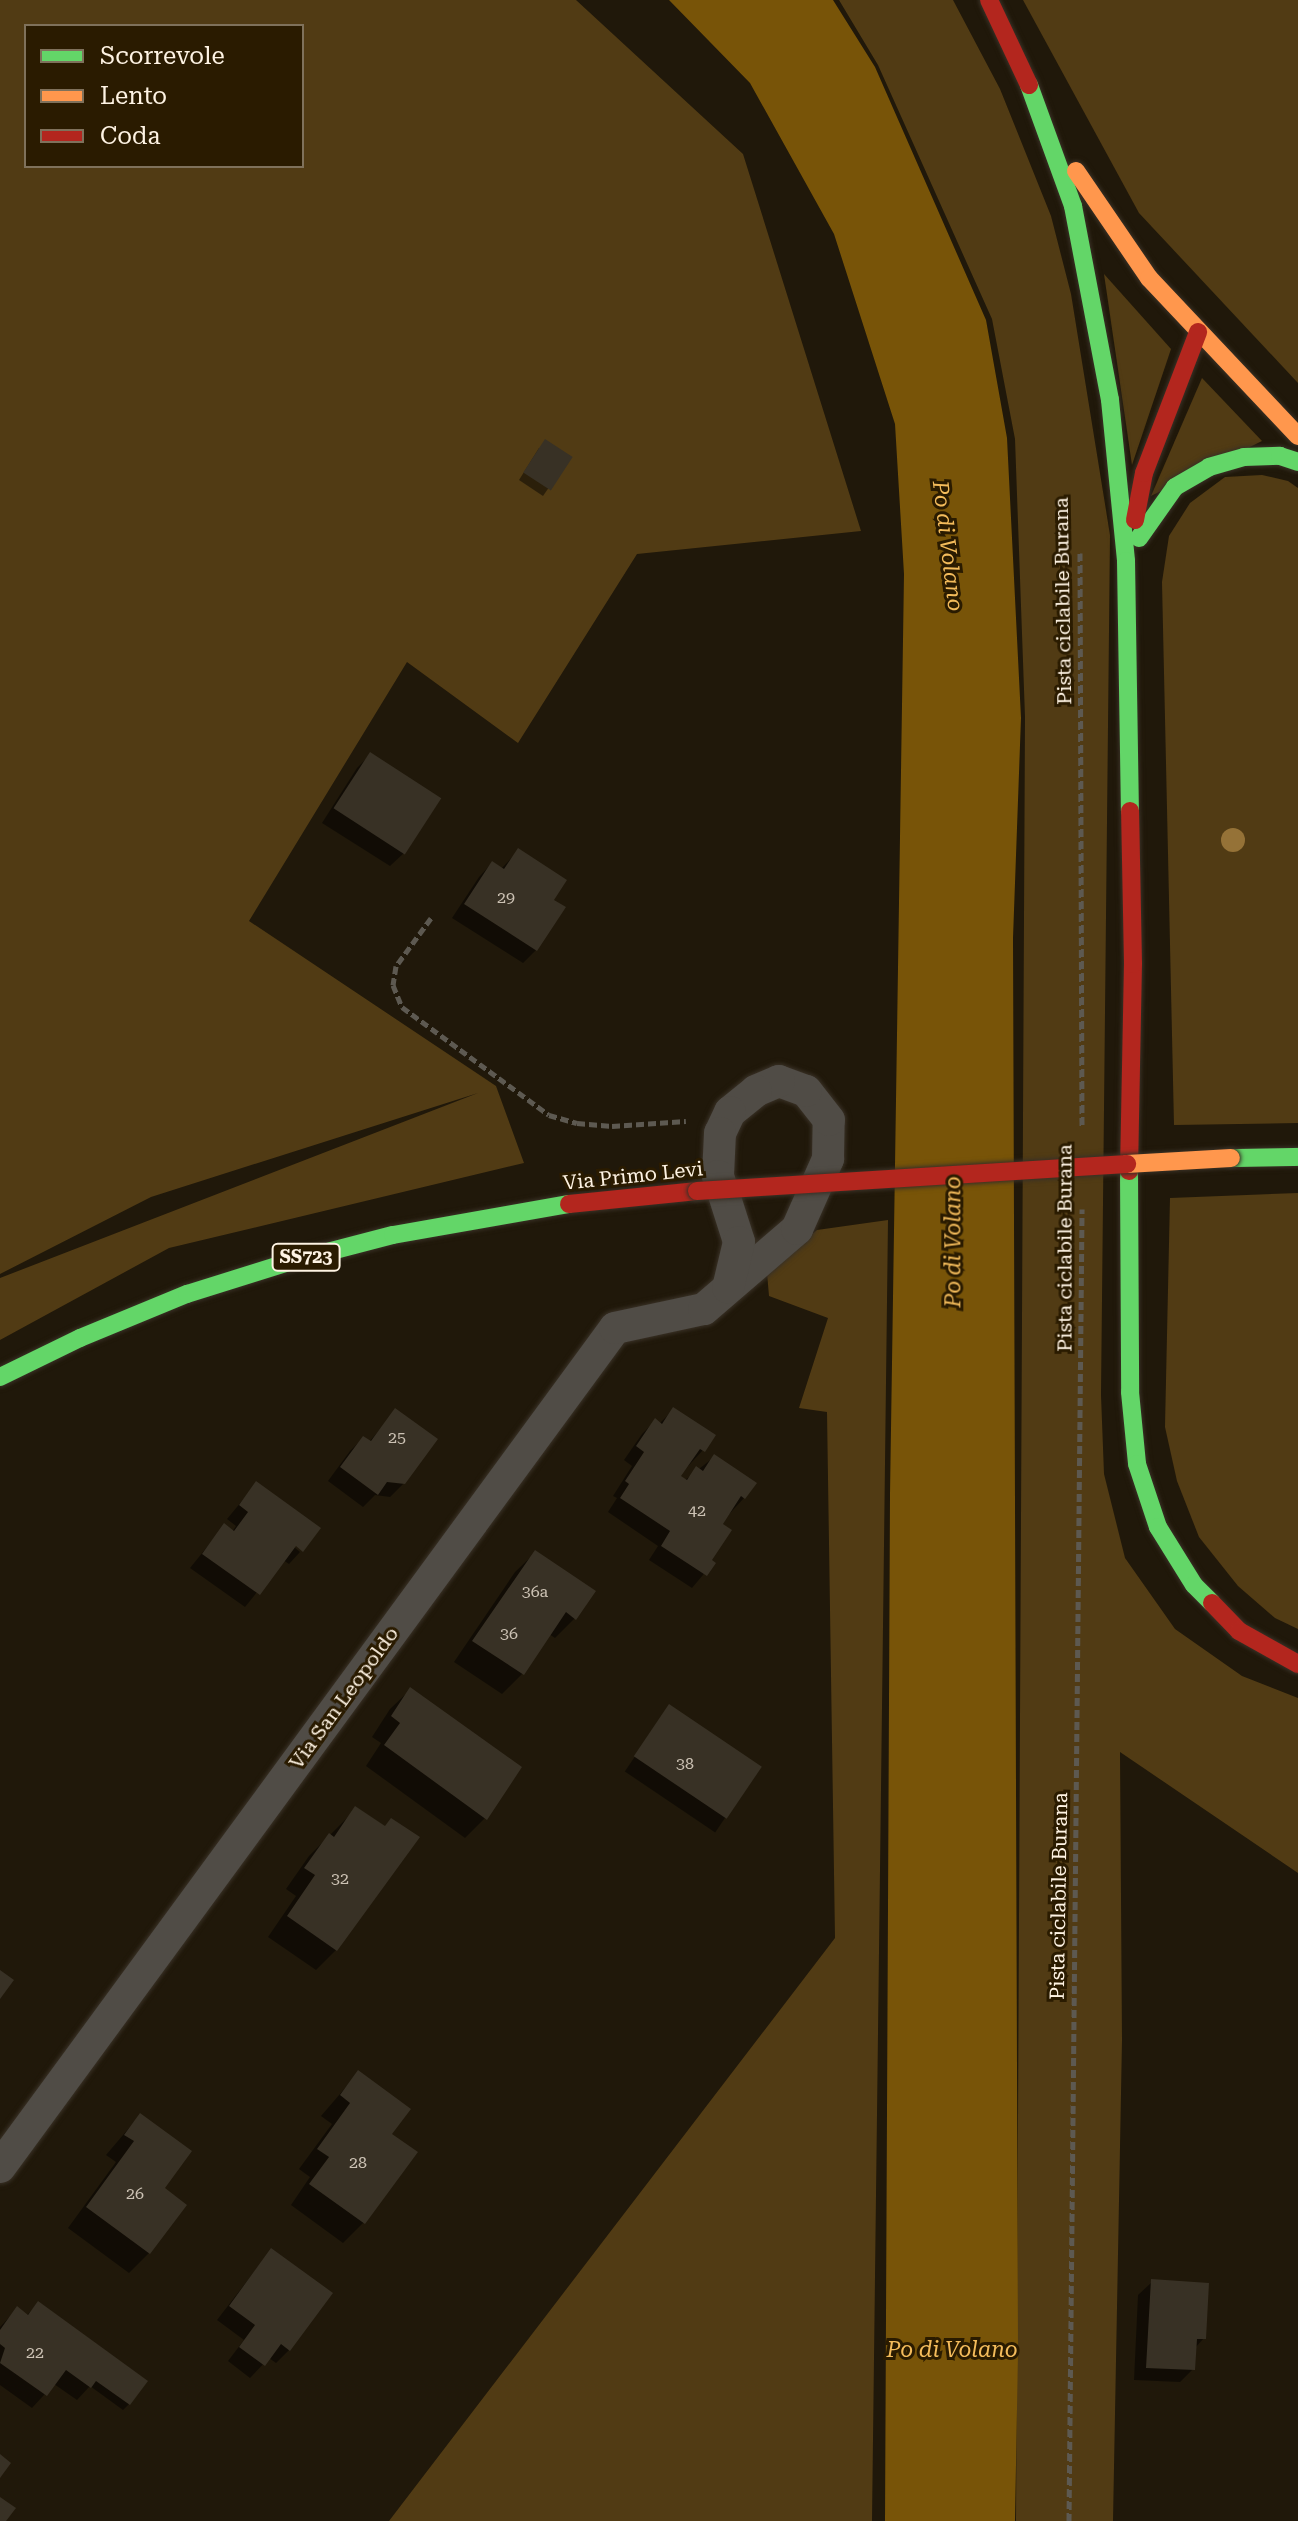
<!DOCTYPE html>
<html>
<head>
<meta charset="utf-8">
<style>
	body { margin:0 }
	#map { position:relative; width:1298px; height:2521px; overflow:hidden; background:#20180a; font-family:"Roboto Serif",serif }
	div>[style] { position:absolute }
	[style*='--x'] { left:calc(var(--x)*1px); top:calc(var(--y)*1px); width:calc(var(--w)*1px); rotate:calc(var(--a)*1deg) }
	.green>* { inset:0; background:#513b14 }
	.water>* { inset:0; background:#785408 }
	.shadow>* { inset:0; background:#0007; transform-origin:0 0 }
	.building>* { inset:0; background:#383125; transform-origin:0 0 }
	.path>* { height:5px; margin-top:-2.5px; transform-origin:0; background:repeating-linear-gradient(90deg,#5d5951 0 8px,transparent 0 12px) }
	.roads { filter:drop-shadow(0 0 2px #393126) drop-shadow(0 0 2px #393126) }
	.street>* { height:32px; margin:-16px; padding:0 16px; transform-origin:16px; border-radius:16px; background:#504c46 }
	.fast>* { height:18px; margin:-9px; padding:0 9px; transform-origin:9px; border-radius:9px; background:#63d668 }
	.slow>* { height:18px; margin:-9px; padding:0 9px; transform-origin:9px; border-radius:9px; background:#ff974d }
	.jam>* { height:18px; margin:-9px; padding:0 9px; transform-origin:9px; border-radius:9px; background:#b3261e }
	.bridges { filter:drop-shadow(0 0 2px #393126) drop-shadow(0 0 2px #393126) }
	.slow-bridge>* { height:18px; margin:-9px; padding:0 9px; transform-origin:9px; border-radius:9px; background:#ff974d }
	.jam-bridge>* { height:18px; margin:-9px; padding:0 9px; transform-origin:9px; border-radius:9px; background:#b3261e }
	.trees>* { width:24px; height:24px; margin:-12px; border-radius:50%; background:#957237 }
	span { translate:-50% -50%; white-space:nowrap; text-align:center; line-height:1.15; -webkit-text-stroke:6px #2a1b00; paint-order:stroke }
	.number-label { font-size:16px; color:#ccc2b4 }
	.number-label span { -webkit-text-stroke-width:0 }
	.shield-label span { padding:2px 6px; background:#2a1b00; border:2px solid; border-radius:6px; -webkit-text-stroke-width:0 }
	.shield-label { font-size:18px; color:#fef3e3; font-weight:700 }
	.street-label { font-size:20px; color:#fef3e3 }
	.water-label { font-size:22px; color:#f4bc5b; font-style:italic }
	.legend { position:absolute; left:24px; top:24px; width:280px; height:144px; box-sizing:border-box; background:#2a1b00; border:2px solid #7f715b; margin:0; padding:10px 14px; list-style:none; font-size:24px; color:#fef3e3 }
	.legend li { display:flex; align-items:center; gap:16px; height:40px }
	.legend b { width:40px; border:2px solid #7f715b }
</style>
</head>
<body>
<div id="map">
	<div class="green">
		<div style="clip-path:polygon(evenodd,0 0,576px 0,743px 154px,861px 531px,637px 554px,518px 743px,407px 662px,249px 921px,496px 1086px,524px 1163px,169px 1248px,0 1340px,0 1278px,478px 1093px,151px 1197px,0 1274px,0 0,26px 26px,302px 26px,302px 166px,26px 166px,26px 26px)"></div>
		<div style="clip-path:polygon(839px 0,953px 0,1000px 89px,1051px 216px,1071px 294px,1110px 535px,1101px 1395px,1104px 1474px,1125px 1558px,1175px 1629px,1242px 1676px,1298px 1698px,1298px 1873px,1120px 1752px,1122px 2040px,1113px 2521px,1016px 2521px,1025px 717px,1015px 439px,992px 319px,878px 65px)"></div>
		<div style="clip-path:polygon(1023px 0,1298px 0,1298px 383px,1139px 213px)"></div>
		<div style="clip-path:polygon(1104px 274px,1171px 349px,1132px 465px)"></div>
		<div style="clip-path:polygon(1202px 378px,1262px 441px,1151px 496px)"></div>
		<div style="clip-path:polygon(1262px 475px,1288px 481px,1298px 488px,1298px 1123px,1174px 1125px,1162px 582px,1169px 536px,1190px 503px,1225px 477px)"></div>
		<div style="clip-path:polygon(1298px 1193px,1298px 1629px,1275px 1618px,1238px 1586px,1199px 1537px,1177px 1481px,1165px 1427px,1170px 1198px)"></div>
		<div style="clip-path:polygon(888px 1220px,872px 2521px,389px 2521px,835px 1938px,827px 1412px,799px 1408px,828px 1318px,769px 1296px,767px 1273px,817px 1230px)"></div>
	</div>
	<div class="water">
		<div style="clip-path:polygon(669px 0,833px 0,875px 67px,986px 320px,1007px 438px,1021px 718px,1013px 938px,1018px 2352px,1015px 2521px,885px 2521px,890px 1494px,904px 574px,895px 424px,834px 234px,750px 83px)"></div>
	</div>
	<div class="shadow">
		<div style="clip-path:polygon(539px 448px,570px 457px,543px 496px,519px 480px)"></div>
		<div style="clip-path:polygon(371px 754px,404px 853px,390px 866px,322px 823px,357px 768px)"></div>
		<div style="clip-path:polygon(518px 851px,552px 901px,536px 950px,523px 963px,452px 918px,479px 877px,492px 863px,501px 869px)"></div>
		<div style="clip-path:polygon(674px 1409px,703px 1450px,678px 1477px,684px 1481px,714px 1457px,744px 1498px,720px 1524px,709px 1560px,713px 1563px,692px 1588px,649px 1560px,658px 1546px,608px 1512px,617px 1498px,613px 1496px,632px 1466px,624px 1460px,642px 1434px,655px 1421px,659px 1424px)"></div>
		<div style="clip-path:polygon(396px 1411px,404px 1483px,390px 1497px,375px 1495px,363px 1507px,328px 1481px,350px 1451px,363px 1438px,369px 1442px)"></div>
		<div style="clip-path:polygon(256px 1484px,303px 1549px,287px 1541px,300px 1552px,289px 1564px,283px 1560px,245px 1607px,190px 1568px,224px 1526px,232px 1532px,236px 1526px,227px 1519px)"></div>
		<div style="clip-path:polygon(535px 1553px,575px 1618px,555px 1638px,549px 1634px,522px 1674px,502px 1694px,454px 1662px,515px 1572px)"></div>
		<div style="clip-path:polygon(410px 1690px,485px 1818px,465px 1838px,366px 1766px,381px 1743px,372px 1737px,390px 1709px)"></div>
		<div style="left:669px;top:1706px;width:109px;height:79px;rotate:34deg"></div>
		<div style="clip-path:polygon(356px 1809px,336px 1950px,316px 1970px,268px 1937px,296px 1896px,286px 1889px,309px 1856px)"></div>
		<div style="clip-path:polygon(358px 2073px,389px 2134px,415px 2152px,363px 2223px,343px 2243px,291px 2205px,310px 2177px,299px 2169px,332px 2124px,321px 2116px)"></div>
		<div style="clip-path:polygon(140px 2115px,162px 2188px,149px 2253px,129px 2273px,68px 2228px,116px 2162px,106px 2155px)"></div>
		<div style="clip-path:polygon(271px 2250px,289px 2350px,276px 2363px,269px 2358px,250px 2378px,228px 2361px,244px 2340px,217px 2320px)"></div>
		<div style="clip-path:polygon(1152px 2282px,1204px 2338px,1195px 2348px,1193px 2369px,1180px 2382px,1134px 2380px,1138px 2295px)"></div>
		<div style="clip-path:polygon(38px 2304px,129px 2404px,123px 2410px,90px 2386px,77px 2400px,54px 2384px,32px 2408px,0 2385px,0 2327px,17px 2309px,26px 2316px)"></div>
	</div>
	<div class="building">
		<div style="left:545px;top:439px;width:33px;height:40px;rotate:33deg"></div>
		<div style="left:370px;top:752px;width:85px;height:67px;rotate:33deg"></div>
		<div style="clip-path:polygon(518px 848px,567px 880px,554px 900px,566px 907px,537px 951px,464px 904px,492px 861px,504px 869px)"></div>
		<div style="clip-path:polygon(673px 1407px,716px 1435px,705px 1452px,700px 1449px,681px 1476px,687px 1480px,696px 1466px,703px 1471px,714px 1454px,757px 1483px,745px 1499px,741px 1496px,723px 1524px,732px 1530px,712px 1560px,716px 1563px,707px 1576px,661px 1546px,670px 1531px,620px 1498px,629px 1484px,625px 1481px,644px 1452px,636px 1446px,655px 1418px,662px 1424px)"></div>
		<div style="clip-path:polygon(395px 1408px,438px 1439px,405px 1484px,387px 1482px,378px 1495px,340px 1467px,363px 1436px,371px 1441px)"></div>
		<div style="clip-path:polygon(256px 1481px,321px 1528px,303px 1552px,296px 1546px,260px 1595px,202px 1554px,224px 1523px,234px 1531px,248px 1512px,239px 1505px)"></div>
		<div style="clip-path:polygon(535px 1550px,596px 1591px,576px 1620px,566px 1612px,524px 1675px,472px 1641px)"></div>
		<div style="clip-path:polygon(410px 1687px,522px 1767px,487px 1820px,384px 1745px,400px 1723px,391px 1716px)"></div>
		<div style="left:669px;top:1704px;width:112px;height:63px;rotate:34deg"></div>
		<div style="clip-path:polygon(355px 1806px,385px 1826px,391px 1818px,420px 1837px,337px 1951px,287px 1916px,315px 1875px,304px 1868px,329px 1833px,334px 1837px)"></div>
		<div style="clip-path:polygon(0 1970px,14px 1980px,0 1999px)"></div>
		<div style="clip-path:polygon(358px 2070px,411px 2109px,392px 2134px,418px 2152px,365px 2224px,309px 2184px,329px 2157px,317px 2149px,350px 2103px,340px 2095px)"></div>
		<div style="clip-path:polygon(140px 2113px,192px 2151px,165px 2188px,187px 2205px,150px 2254px,86px 2207px,134px 2141px,124px 2135px)"></div>
		<div style="clip-path:polygon(271px 2248px,333px 2293px,290px 2351px,281px 2344px,265px 2366px,239px 2347px,255px 2325px,229px 2306px)"></div>
		<div style="clip-path:polygon(1151px 2279px,1209px 2283px,1206px 2339px,1197px 2339px,1195px 2370px,1146px 2368px)"></div>
		<div style="clip-path:polygon(38px 2301px,148px 2381px,130px 2405px,96px 2381px,91px 2388px,66px 2370px,47px 2396px,0 2363px,5px 2348px,0 2344px,0 2330px,17px 2306px,28px 2315px)"></div>
		<div style="clip-path:polygon(0 2454px,11px 2463px,0 2478px)"></div>
		<div style="clip-path:polygon(0 2497px,16px 2508px,6px 2521px,0 2521px)"></div>
	</div>
	<div class="path">
		<div style="--x:1080;--y:553;--w:574;--a:89.8"></div>
		<div style="--x:431;--y:918;--w:59;--a:126.1"></div>
		<div style="--x:396;--y:966;--w:19;--a:99"></div>
		<div style="--x:393;--y:985;--w:24;--a:68"></div>
		<div style="--x:402;--y:1007;--w:182;--a:36.3"></div>
		<div style="--x:549;--y:1115;--w:29;--a:16"></div>
		<div style="--x:577;--y:1123;--w:35;--a:5"></div>
		<div style="--x:612;--y:1126;--w:74;--a:-3.9"></div>
		<div style="--x:1069;--y:2521;--w:1312;--a:-89.43"></div>
	</div>
	<div class="roads">
		<div class="street">
			<div style="--x:0;--y:2167;--w:1040;--a:-53.76"></div>
			<div style="--x:615;--y:1328;--w:91;--a:-12.1"></div>
			<div style="--x:704;--y:1309;--w:123;--a:-40.7"></div>
			<div style="--x:797;--y:1229;--w:77;--a:-66.1"></div>
			<div style="--x:828;--y:1159;--w:39;--a:-89"></div>
			<div style="--x:829;--y:1120;--w:37;--a:-128"></div>
			<div style="--x:806;--y:1091;--w:29;--a:-160"></div>
			<div style="--x:779;--y:1081;--w:25;--a:157"></div>
			<div style="--x:756;--y:1091;--w:33;--a:141"></div>
			<div style="--x:730;--y:1112;--w:23;--a:115"></div>
			<div style="--x:720;--y:1133;--w:43;--a:92.7"></div>
			<div style="--x:718;--y:1176;--w:69;--a:72.3"></div>
			<div style="--x:739;--y:1242;--w:47;--a:103.4"></div>
		</div>
		<div class="fast">
			<div style="--x:1029;--y:85;--w:129;--a:70"></div>
			<div style="--x:1073;--y:206;--w:197;--a:79.2"></div>
			<div style="--x:1110;--y:400;--w:162;--a:84.3"></div>
			<div style="--x:1126;--y:561;--w:250;--a:89.1"></div>
			<div style="--x:1139;--y:538;--w:62;--a:-54.8"></div>
			<div style="--x:1175;--y:487;--w:39;--a:-30"></div>
			<div style="--x:1209;--y:467;--w:36;--a:-16"></div>
			<div style="--x:1244;--y:457;--w:36;--a:-2"></div>
			<div style="--x:1280;--y:456;--w:19;--a:18"></div>
			<div style="--x:1231;--y:1158;--w:67;--a:-0.9"></div>
			<div style="--x:1129;--y:1171;--w:221;--a:89.7"></div>
			<div style="--x:1130;--y:1392;--w:72;--a:84.4"></div>
			<div style="--x:1137;--y:1464;--w:66;--a:71.6"></div>
			<div style="--x:1158;--y:1527;--w:68;--a:58.2"></div>
			<div style="--x:1194;--y:1585;--w:25;--a:45"></div>
			<div style="--x:0;--y:1377;--w:89;--a:-26"></div>
			<div style="--x:80;--y:1338;--w:116;--a:-22.4"></div>
			<div style="--x:187;--y:1294;--w:107;--a:-17.4"></div>
			<div style="--x:289;--y:1262;--w:107;--a:-14.6"></div>
			<div style="--x:393;--y:1235;--w:179;--a:-10"></div>
		</div>
		<div class="slow">
			<div style="--x:1076;--y:171;--w:130;--a:55.7"></div>
			<div style="--x:1149;--y:278;--w:217;--a:46.7"></div>
		</div>
		<div class="jam">
			<div style="--x:989;--y:0;--w:94;--a:64.8"></div>
			<div style="--x:1135;--y:520;--w:48;--a:-79.2"></div>
			<div style="--x:1144;--y:473;--w:151;--a:-69"></div>
			<div style="--x:1129;--y:1171;--w:207;--a:-88.9"></div>
			<div style="--x:1133;--y:964;--w:153;--a:-91.1"></div>
			<div style="--x:569;--y:1204;--w:129;--a:-5.8"></div>
			<div style="--x:1212;--y:1603;--w:39;--a:46"></div>
			<div style="--x:1239;--y:1631;--w:68;--a:29.2"></div>
		</div>
	</div>
	<div class="bridges">
		<div class="slow-bridge">
			<div style="--x:1127;--y:1164;--w:104;--a:-3.3"></div>
		</div>
		<div class="jam-bridge">
			<div style="--x:697;--y:1191;--w:431;--a:-3.6"></div>
		</div>
	</div>
	<div class="trees">
		<div style="left:1233px;top:840px"></div>
	</div>
	<div class="number-label">
		<span style="left:506px;top:898px">29</span>
		<span style="left:397px;top:1438px">25</span>
		<span style="left:697px;top:1511px">42</span>
		<span style="left:535px;top:1592px">36a</span>
		<span style="left:509px;top:1634px">36</span>
		<span style="left:685px;top:1764px">38</span>
		<span style="left:340px;top:1879px">32</span>
		<span style="left:358px;top:2163px">28</span>
		<span style="left:135px;top:2194px">26</span>
		<span style="left:35px;top:2353px">22</span>
	</div>
	<div class="shield-label">
		<span style="left:306px;top:1257px">SS723</span>
	</div>
	<div class="street-label">
		<span style="left:1063px;top:601px;rotate:-91deg">Pista ciclabile Burana</span>
		<span style="left:633px;top:1176px;rotate:-6deg">Via Primo Levi</span>
		<span style="left:1065px;top:1248px;rotate:-90deg">Pista ciclabile Burana</span>
		<span style="left:344px;top:1698px;rotate:-54deg">Via San Leopoldo</span>
		<span style="left:1059px;top:1896px;rotate:-89deg">Pista ciclabile Burana</span>
	</div>
	<div class="water-label">
		<span style="left:948px;top:546px;rotate:83deg">Po di Volano</span>
		<span style="left:953px;top:1242px;rotate:-90deg">Po di Volano</span>
		<span style="left:952px;top:2350px">Po di Volano</span>
	</div>
	<ul class="legend">
	<li><b style="height:10px;background:#63d668"></b>Scorrevole</li>
	<li><b style="height:10px;background:#ff974d"></b>Lento</li>
	<li><b style="height:10px;background:#b3261e"></b>Coda</li>
	</ul>
</div>
</body>
</html>
